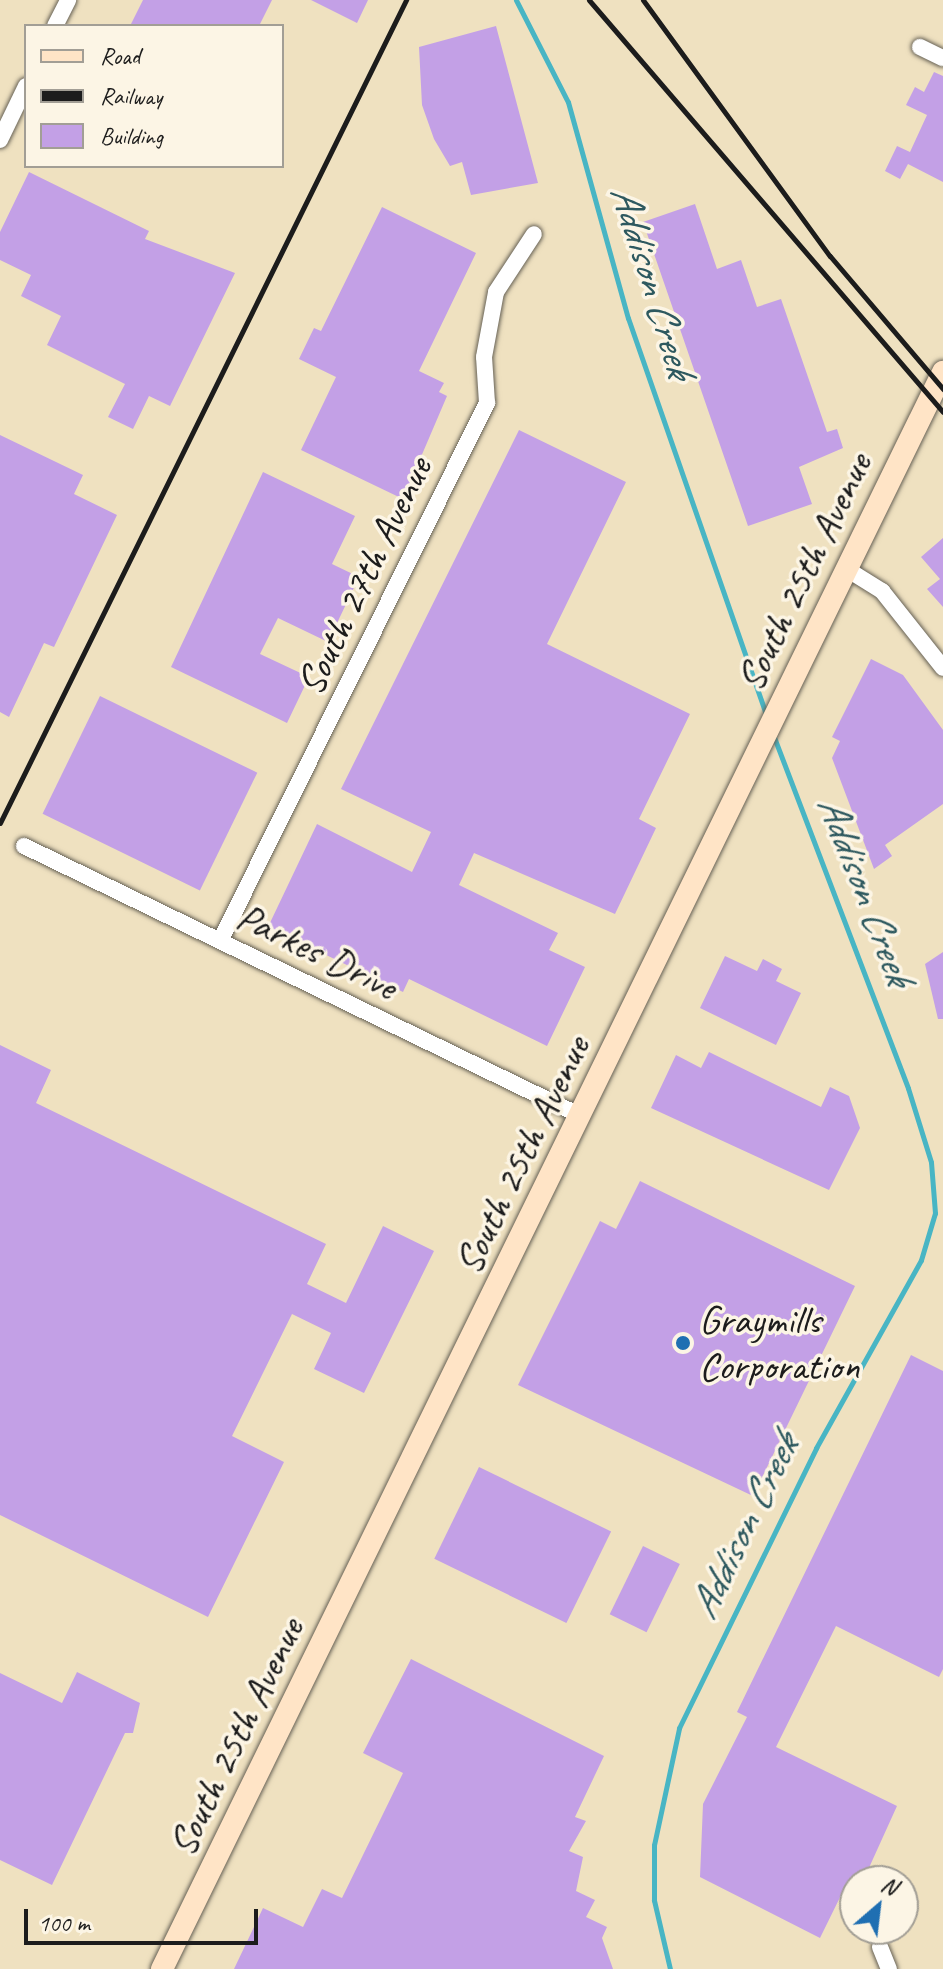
<!DOCTYPE html>
<html>
<head>
<meta charset="utf-8">
<style>
	body { margin:0 }
	#map { position:relative; width:943px; height:1969px; overflow:hidden; background:#efe1c0; font-family:Caveat,sans-serif }
	div>[style] { position:absolute }
	[style*='--x'] { left:calc(var(--x)*1px); top:calc(var(--y)*1px); width:calc(var(--w)*1px); rotate:calc(var(--a)*1deg) }
	.stream>* { height:5px; margin:-2.5px; padding:0 2.5px; transform-origin:2.5px; border-radius:2.5px; background:#48b5c4 }
	.building>* { inset:0; background:#c3a0e6; transform-origin:0 0 }
	.roads { filter:drop-shadow(0 0 2px #666155) drop-shadow(0 0 2px #666155) }
	.street>* { height:16px; margin:-8px; padding:0 8px; transform-origin:8px; border-radius:8px; background:#fff }
	.secondary>* { height:22px; margin:-11px; padding:0 11px; transform-origin:11px; border-radius:11px; background:#ffe4c6 }
	.rail>* { height:5px; margin:-2.5px; padding:0 2.5px; transform-origin:2.5px; border-radius:2.5px; background:#1c1c1c }
	.dots>* { width:22px; height:22px; translate:-50% -50%; box-sizing:border-box; border:4px solid #fcf5e5; border-radius:50% }
	span { translate:-50% -50%; white-space:nowrap; text-align:center; line-height:1.15; -webkit-text-stroke:7px #fcf5e5; paint-order:stroke }
	.street-label { font-size:40px; color:#1c1c1c }
	.poi-label { font-size:40px; color:#1c1c1c }
	.left { translate:0 -50%; text-align:left }
	.water-label { font-size:42px; color:#2e595f; font-style:italic }
	.legend { position:absolute; left:24px; top:24px; width:260px; height:144px; box-sizing:border-box; background:#fcf5e5; border:2px solid #a29e95; margin:0; padding:10px 14px; list-style:none; font-size:24px; color:#1c1c1c }
	.legend li { display:flex; align-items:center; gap:16px; height:40px }
	.legend b { width:40px; border:2px solid #a29e95 }
	.north { position:absolute; left:839px; top:1865px; width:80px; height:80px; box-sizing:border-box; background:#fcf5e5; border:2px solid #a29e95; border-radius:50%; rotate:28deg; font-size:22px; font-weight:700; line-height:32px; text-align:center; color:#1c1c1c }
	.north::after { content:''; display:block; margin:auto; width:28px; height:36px; background:#1f6fb2; clip-path:polygon(50% 0,100% 100%,50% 72%,0 100%) }
	.scale { position:absolute; left:24px; top:1909px; width:234px; height:36px; box-sizing:border-box; border:4px solid #1c1c1c; border-top:0; padding-left:10px; font-size:24px; line-height:28px; white-space:nowrap; color:#1c1c1c; -webkit-text-stroke:6px #fcf5e5; paint-order:stroke }
</style>
</head>
<body>
<div id="map">
	<div class="stream">
		<div style="--x:516;--y:0;--w:114;--a:63"></div>
		<div style="--x:568;--y:102;--w:224;--a:74.5"></div>
		<div style="--x:628;--y:318;--w:420;--a:70.8"></div>
		<div style="--x:670;--y:1969;--w:71;--a:-103.1"></div>
		<div style="--x:654;--y:1900;--w:55;--a:-90"></div>
		<div style="--x:654;--y:1845;--w:120;--a:-77.9"></div>
		<div style="--x:679;--y:1728;--w:312;--a:-63.9"></div>
		<div style="--x:816;--y:1448;--w:215;--a:-60.8"></div>
		<div style="--x:921;--y:1260;--w:49;--a:-73.4"></div>
		<div style="--x:935;--y:1213;--w:51;--a:-94.5"></div>
		<div style="--x:931;--y:1162;--w:77;--a:-107.3"></div>
		<div style="--x:908;--y:1088;--w:378;--a:-110.9"></div>
	</div>
	<div class="building">
		<div style="clip-path:polygon(143px 0,272px 0,259px 26px,130px 26px)"></div>
		<div style="clip-path:polygon(311px 0,368px 0,357px 23px)"></div>
		<div style="clip-path:polygon(496px 26px,538px 183px,471px 195px,462px 162px,450px 166px,434px 139px,422px 105px,419px 47px)"></div>
		<div style="clip-path:polygon(934px 72px,943px 76px,943px 182px,908px 164px,900px 179px,885px 171px,897px 146px,910px 152px,927px 115px,906px 105px,915px 87px,924px 92px)"></div>
		<div style="clip-path:polygon(29px 172px,149px 231px,145px 239px,235px 273px,170px 406px,149px 396px,133px 429px,108px 417px,125px 384px,47px 345px,61px 316px,21px 296px,31px 275px,0 260px,0 232px)"></div>
		<div style="clip-path:polygon(695px 204px,717px 269px,741px 260px,757px 307px,781px 299px,827px 432px,837px 429px,843px 448px,799px 467px,812px 504px,748px 526px,643px 222px)"></div>
		<div style="clip-path:polygon(382px 207px,476px 253px,419px 371px,444px 383px,439px 392px,447px 396px,403px 499px,301px 450px,336px 377px,299px 359px,314px 328px,321px 331px)"></div>
		<div style="clip-path:polygon(519px 430px,626px 482px,547px 644px,690px 714px,639px 819px,656px 828px,615px 914px,474px 853px,459px 885px,558px 933px,549px 950px,585px 967px,547px 1046px,409px 979px,403px 992px,268px 927px,317px 824px,412px 872px,431px 832px,341px 789px)"></div>
		<div style="clip-path:polygon(0 435px,83px 475px,74px 494px,117px 515px,54px 647px,44px 643px,9px 717px,0 712px)"></div>
		<div style="clip-path:polygon(263px 472px,355px 516px,332px 564px,359px 577px,328px 642px,278px 618px,260px 654px,309px 677px,287px 723px,171px 667px)"></div>
		<div style="clip-path:polygon(943px 538px,943px 607px,927px 589px,940px 579px,921px 557px)"></div>
		<div style="clip-path:polygon(871px 659px,903px 675px,943px 730px,943px 804px,885px 845px,892px 856px,874px 869px,832px 758px,840px 741px,832px 737px)"></div>
		<div style="left:100px;top:696px;width:175px;height:131px;rotate:26deg"></div>
		<div style="clip-path:polygon(943px 952px,943px 1019px,938px 1019px,925px 964px)"></div>
		<div style="clip-path:polygon(725px 956px,757px 971px,763px 959px,782px 969px,776px 981px,801px 993px,776px 1045px,700px 1008px)"></div>
		<div style="clip-path:polygon(0 1045px,51px 1070px,36px 1103px,326px 1244px,307px 1284px,346px 1303px,383px 1226px,434px 1251px,364px 1393px,314px 1369px,331px 1333px,292px 1314px,232px 1436px,284px 1462px,208px 1617px,0 1515px)"></div>
		<div style="clip-path:polygon(709px 1052px,821px 1107px,830px 1087px,849px 1096px,860px 1128px,829px 1190px,651px 1108px,676px 1055px,701px 1068px)"></div>
		<div style="clip-path:polygon(640px 1181px,855px 1286px,753px 1496px,518px 1385px,600px 1221px,616px 1229px)"></div>
		<div style="clip-path:polygon(911px 1355px,943px 1371px,943px 1669px,939px 1677px,836px 1626px,776px 1747px,897px 1806px,863px 1881px,848px 1881px,820px 1938px,700px 1877px,703px 1804px,747px 1717px,737px 1712px)"></div>
		<div style="left:479px;top:1467px;width:147px;height:102px;rotate:26deg"></div>
		<div style="left:643px;top:1546px;width:41px;height:76px;rotate:26deg"></div>
		<div style="clip-path:polygon(411px 1659px,604px 1756px,575px 1817px,586px 1821px,569px 1851px,583px 1857px,576px 1891px,595px 1900px,586px 1917px,607px 1927px,602px 1938px,613px 1969px,234px 1969px,263px 1908px,303px 1927px,322px 1889px,342px 1898px,403px 1773px,363px 1753px)"></div>
		<div style="clip-path:polygon(77px 1672px,140px 1703px,133px 1733px,125px 1733px,52px 1885px,0 1860px,0 1673px,62px 1703px)"></div>
	</div>
	<div class="roads">
		<div class="street">
			<div style="--x:55;--y:26;--w:29;--a:-63"></div>
			<div style="--x:920;--y:47;--w:25;--a:26"></div>
			<div style="--x:0;--y:140;--w:60;--a:-64.3"></div>
			<div style="--x:845;--y:568;--w:44;--a:31.9"></div>
			<div style="--x:882;--y:591;--w:98;--a:51.6"></div>
			<div style="--x:24;--y:846;--w:619;--a:25.86"></div>
			<div style="--x:220;--y:941;--w:601;--a:-63.61"></div>
			<div style="--x:487;--y:403;--w:46;--a:-93.7"></div>
			<div style="--x:484;--y:357;--w:66;--a:-79.5"></div>
			<div style="--x:496;--y:292;--w:69;--a:-56.8"></div>
			<div style="--x:880;--y:1947;--w:24;--a:68"></div>
		</div>
		<div class="secondary">
			<div style="--x:162;--y:1969;--w:1778;--a:-63.94"></div>
		</div>
	</div>
	<div class="rail">
		<div style="--x:589;--y:0;--w:543;--a:49.33"></div>
		<div style="--x:643;--y:0;--w:317;--a:53.9"></div>
		<div style="--x:830;--y:256;--w:175;--a:49.6"></div>
		<div style="--x:0;--y:823;--w:918;--a:-63.74"></div>
	</div>
	<div class="dots">
		<div style="left:683px;top:1343px;background:#1f6fb2"></div>
	</div>
	<div class="street-label">
		<span style="left:804px;top:572px;rotate:-64deg">South 25th Avenue</span>
		<span style="left:364px;top:576px;rotate:-64deg">South 27th Avenue</span>
		<span style="left:317px;top:951px;rotate:26deg">Parkes Drive</span>
		<span style="left:522px;top:1155px;rotate:-64deg">South 25th Avenue</span>
		<span style="left:236px;top:1737px;rotate:-64deg">South 25th Avenue</span>
	</div>
	<div class="poi-label">
		<span class="left" style="left:699px;top:1343px">Graymills<br>Corporation</span>
	</div>
	<div class="water-label">
		<span style="left:652px;top:281px;rotate:73deg">Addison Creek</span>
		<span style="left:865px;top:890px;rotate:69deg">Addison Creek</span>
		<span style="left:744px;top:1527px;rotate:-64deg">Addison Creek</span>
	</div>
	<ul class="legend">
	<li><b style="height:10px;background:#ffe4c6"></b>Road</li>
	<li><b style="height:10px;background:#1c1c1c"></b>Railway</li>
	<li><b style="height:22px;background:#c3a0e6"></b>Building</li>
	</ul>
	<div class="north">N</div>
	<div class="scale">100 m</div>
</div>
</body>
</html>
